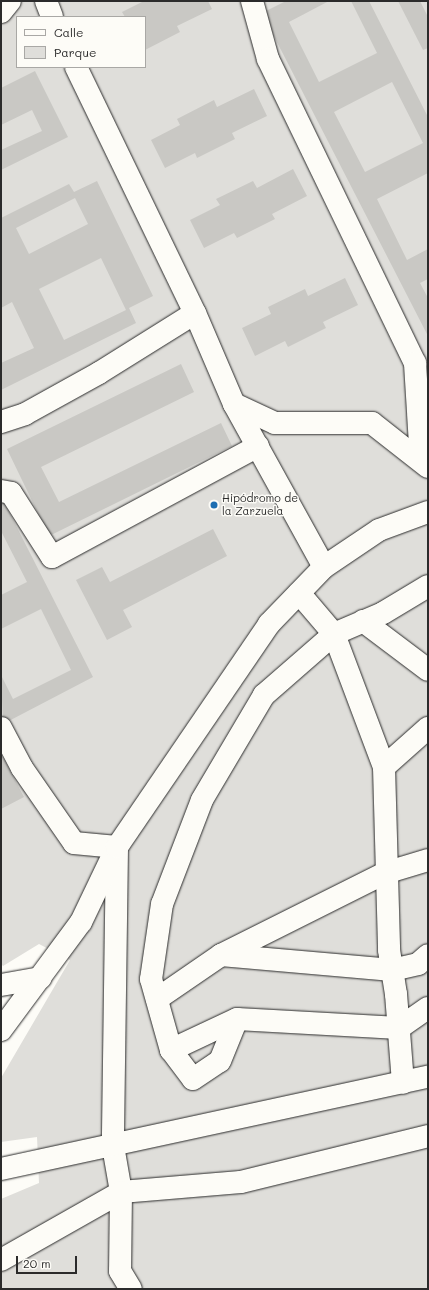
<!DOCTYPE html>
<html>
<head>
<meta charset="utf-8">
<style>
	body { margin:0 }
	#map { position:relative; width:429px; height:1290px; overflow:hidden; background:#fdfcf7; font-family:Mali,sans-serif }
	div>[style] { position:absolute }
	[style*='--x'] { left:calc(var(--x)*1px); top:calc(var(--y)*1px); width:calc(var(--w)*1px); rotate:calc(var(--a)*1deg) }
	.green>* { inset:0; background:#dfdeda }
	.building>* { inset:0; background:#c9c8c4 }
	.roads { filter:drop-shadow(0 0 1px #2b2b2b) drop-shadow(0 0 1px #2b2b2b) }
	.minor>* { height:22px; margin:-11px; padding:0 11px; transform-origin:11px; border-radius:11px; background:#fdfcf7 }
	.dots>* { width:11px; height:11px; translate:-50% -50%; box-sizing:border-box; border:2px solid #fdfcf7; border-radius:50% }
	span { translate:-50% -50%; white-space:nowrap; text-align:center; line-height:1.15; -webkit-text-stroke:3px #fdfcf7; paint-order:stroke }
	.poi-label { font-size:11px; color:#2b2b2b }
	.left { translate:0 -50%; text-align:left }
	.frame { position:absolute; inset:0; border:2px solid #2b2b2b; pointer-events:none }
	.legend { position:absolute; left:16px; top:16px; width:130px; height:52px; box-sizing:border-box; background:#fdfcf7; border:1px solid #a9a8a5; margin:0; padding:5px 7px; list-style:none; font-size:12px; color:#2b2b2b }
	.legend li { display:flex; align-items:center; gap:8px; height:20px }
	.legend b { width:20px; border:1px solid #a9a8a5 }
	.scale { position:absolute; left:16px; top:1256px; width:61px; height:18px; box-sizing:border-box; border:2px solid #2b2b2b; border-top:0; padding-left:5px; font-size:12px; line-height:14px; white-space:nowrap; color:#2b2b2b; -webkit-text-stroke:3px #fdfcf7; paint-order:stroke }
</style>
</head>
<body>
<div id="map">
	<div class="green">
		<div style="clip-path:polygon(evenodd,1px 1px,428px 1px,428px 1289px,1px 1289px,1px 1199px,39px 1183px,37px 1137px,1px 1142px,1px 1078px,70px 960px,39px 944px,3px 966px,1px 964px,1px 1px,17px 17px,145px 17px,145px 67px,17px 67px,17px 17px)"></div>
	</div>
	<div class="building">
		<div style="clip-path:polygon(144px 1px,208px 1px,212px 9px,177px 26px,180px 32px,145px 50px,145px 17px,125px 17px,122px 12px)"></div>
		<div style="clip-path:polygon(evenodd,286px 1px,329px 1px,289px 22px,319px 82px,377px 53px,351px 1px,369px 1px,428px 117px,428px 173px,377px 199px,407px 260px,428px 249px,428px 279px,420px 283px,428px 298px,428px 336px,262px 13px,286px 1px,392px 82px,423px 143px,365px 172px,334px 112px,392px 82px)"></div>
		<div style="clip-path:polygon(398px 1px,420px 1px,428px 17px,428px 48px,423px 50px)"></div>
		<div style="clip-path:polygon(35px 71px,68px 137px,1px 170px,1px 150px,42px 131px,32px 110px,1px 125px,1px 88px)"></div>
		<div style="clip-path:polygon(254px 89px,267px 116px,232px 133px,235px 139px,197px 158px,195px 153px,165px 168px,151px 140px,180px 125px,177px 119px,214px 100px,217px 107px)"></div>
		<div style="clip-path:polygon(293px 169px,307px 196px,272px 214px,275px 219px,237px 238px,234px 233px,204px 248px,190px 220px,220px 205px,216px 199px,253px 181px,257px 188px)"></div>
		<div style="clip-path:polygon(evenodd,97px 181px,153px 296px,129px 308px,136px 323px,1px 390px,1px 363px,34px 348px,12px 302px,1px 308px,1px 218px,69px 184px,74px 192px,97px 181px,75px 198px,88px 224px,29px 254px,16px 228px,75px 198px,97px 181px,101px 258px,126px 310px,64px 340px,39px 289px,101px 258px)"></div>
		<div style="clip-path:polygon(345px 278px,358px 305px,323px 322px,326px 328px,288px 347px,285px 341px,255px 356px,242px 328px,271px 314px,268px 307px,305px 289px,308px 296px)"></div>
		<div style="clip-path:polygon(181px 364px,194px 392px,41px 467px,59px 502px,221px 423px,232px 446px,49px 536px,7px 449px)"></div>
		<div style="clip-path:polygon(1px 496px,93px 677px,3px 724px,1px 675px,13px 699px,71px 670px,41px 609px,1px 629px,1px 595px,27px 582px,1px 531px)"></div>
		<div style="clip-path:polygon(213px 529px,227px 556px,123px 610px,132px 627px,107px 640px,76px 580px,102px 567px,110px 582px)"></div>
		<div style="clip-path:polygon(1px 754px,24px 797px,1px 809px,2px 792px)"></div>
	</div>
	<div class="roads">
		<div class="minor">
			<div style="--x:46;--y:1;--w:17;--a:69"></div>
			<div style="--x:252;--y:1;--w:60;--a:74.6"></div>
			<div style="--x:268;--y:59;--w:338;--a:64.2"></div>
			<div style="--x:415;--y:363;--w:97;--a:86.5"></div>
			<div style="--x:1;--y:12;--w:14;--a:-51"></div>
			<div style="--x:76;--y:67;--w:273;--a:64.2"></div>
			<div style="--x:195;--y:313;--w:99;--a:66.8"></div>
			<div style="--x:234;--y:404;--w:45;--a:24.9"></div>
			<div style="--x:275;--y:423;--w:97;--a:0"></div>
			<div style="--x:372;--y:423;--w:71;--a:38.2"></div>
			<div style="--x:234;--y:404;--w:186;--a:61.1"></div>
			<div style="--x:1;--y:422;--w:25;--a:-18"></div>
			<div style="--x:25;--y:414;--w:85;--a:-29"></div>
			<div style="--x:99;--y:373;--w:113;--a:-32"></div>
			<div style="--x:1;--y:491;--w:10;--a:11"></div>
			<div style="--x:11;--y:493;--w:76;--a:57.4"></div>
			<div style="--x:52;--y:557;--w:234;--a:-28.3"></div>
			<div style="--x:428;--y:586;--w:52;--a:149"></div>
			<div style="--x:383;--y:613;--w:53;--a:156.8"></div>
			<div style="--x:334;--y:634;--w:93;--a:138.9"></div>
			<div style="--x:264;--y:695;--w:122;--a:120.6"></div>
			<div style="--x:202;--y:800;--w:111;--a:111"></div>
			<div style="--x:162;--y:904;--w:76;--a:98.3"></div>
			<div style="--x:151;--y:979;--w:74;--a:74.3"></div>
			<div style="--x:171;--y:1050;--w:36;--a:53"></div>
			<div style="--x:193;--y:1079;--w:32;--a:-34"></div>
			<div style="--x:220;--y:1061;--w:45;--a:-68"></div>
			<div style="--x:237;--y:1019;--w:162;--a:3.2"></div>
			<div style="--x:399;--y:1028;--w:35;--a:-35"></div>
			<div style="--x:299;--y:593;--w:54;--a:49.5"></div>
			<div style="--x:334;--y:634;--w:142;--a:69.4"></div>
			<div style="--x:384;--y:767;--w:183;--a:88.4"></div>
			<div style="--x:389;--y:950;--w:45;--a:81"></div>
			<div style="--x:396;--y:994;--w:89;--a:85.5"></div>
			<div style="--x:363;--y:621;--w:81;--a:37"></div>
			<div style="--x:1;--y:728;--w:45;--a:62.3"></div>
			<div style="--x:22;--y:768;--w:91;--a:55.3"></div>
			<div style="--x:74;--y:843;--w:43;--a:5.3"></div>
			<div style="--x:117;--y:847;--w:299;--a:90.8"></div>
			<div style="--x:113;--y:1146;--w:47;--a:80.1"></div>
			<div style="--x:121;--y:1192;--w:120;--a:-4.8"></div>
			<div style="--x:241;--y:1182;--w:193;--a:-13.8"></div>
			<div style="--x:384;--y:767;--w:59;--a:-41.6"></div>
			<div style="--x:428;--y:860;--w:45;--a:163.2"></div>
			<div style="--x:385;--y:873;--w:183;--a:153.4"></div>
			<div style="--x:221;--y:955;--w:172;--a:5"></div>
			<div style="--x:392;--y:970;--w:27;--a:-13"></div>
			<div style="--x:418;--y:964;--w:13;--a:-42"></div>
			<div style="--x:1;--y:985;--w:40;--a:-10"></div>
			<div style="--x:157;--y:999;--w:78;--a:-34.5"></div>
			<div style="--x:1;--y:1030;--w:134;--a:-53.5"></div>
			<div style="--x:81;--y:922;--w:83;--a:-64.4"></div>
			<div style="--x:117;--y:847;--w:270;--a:-55.7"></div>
			<div style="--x:269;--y:624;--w:79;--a:-46"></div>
			<div style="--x:324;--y:567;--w:66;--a:-33.9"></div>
			<div style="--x:379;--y:530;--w:52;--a:-20.2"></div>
			<div style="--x:171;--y:1050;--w:73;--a:-25.2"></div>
			<div style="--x:1;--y:1169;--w:437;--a:-12.2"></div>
			<div style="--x:121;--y:1192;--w:79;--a:90.7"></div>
			<div style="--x:120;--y:1271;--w:21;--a:59"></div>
			<div style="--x:1;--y:1260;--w:138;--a:-29.5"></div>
		</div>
	</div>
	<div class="dots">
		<div style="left:214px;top:505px;background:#1f6fb2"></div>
	</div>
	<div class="poi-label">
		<span class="left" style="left:222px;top:505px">Hipódromo de<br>la Zarzuela</span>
	</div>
	<div class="frame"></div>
	<ul class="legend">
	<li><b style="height:5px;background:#fdfcf7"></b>Calle</li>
	<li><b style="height:11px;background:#dfdeda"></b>Parque</li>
	</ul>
	<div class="scale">20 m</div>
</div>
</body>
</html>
